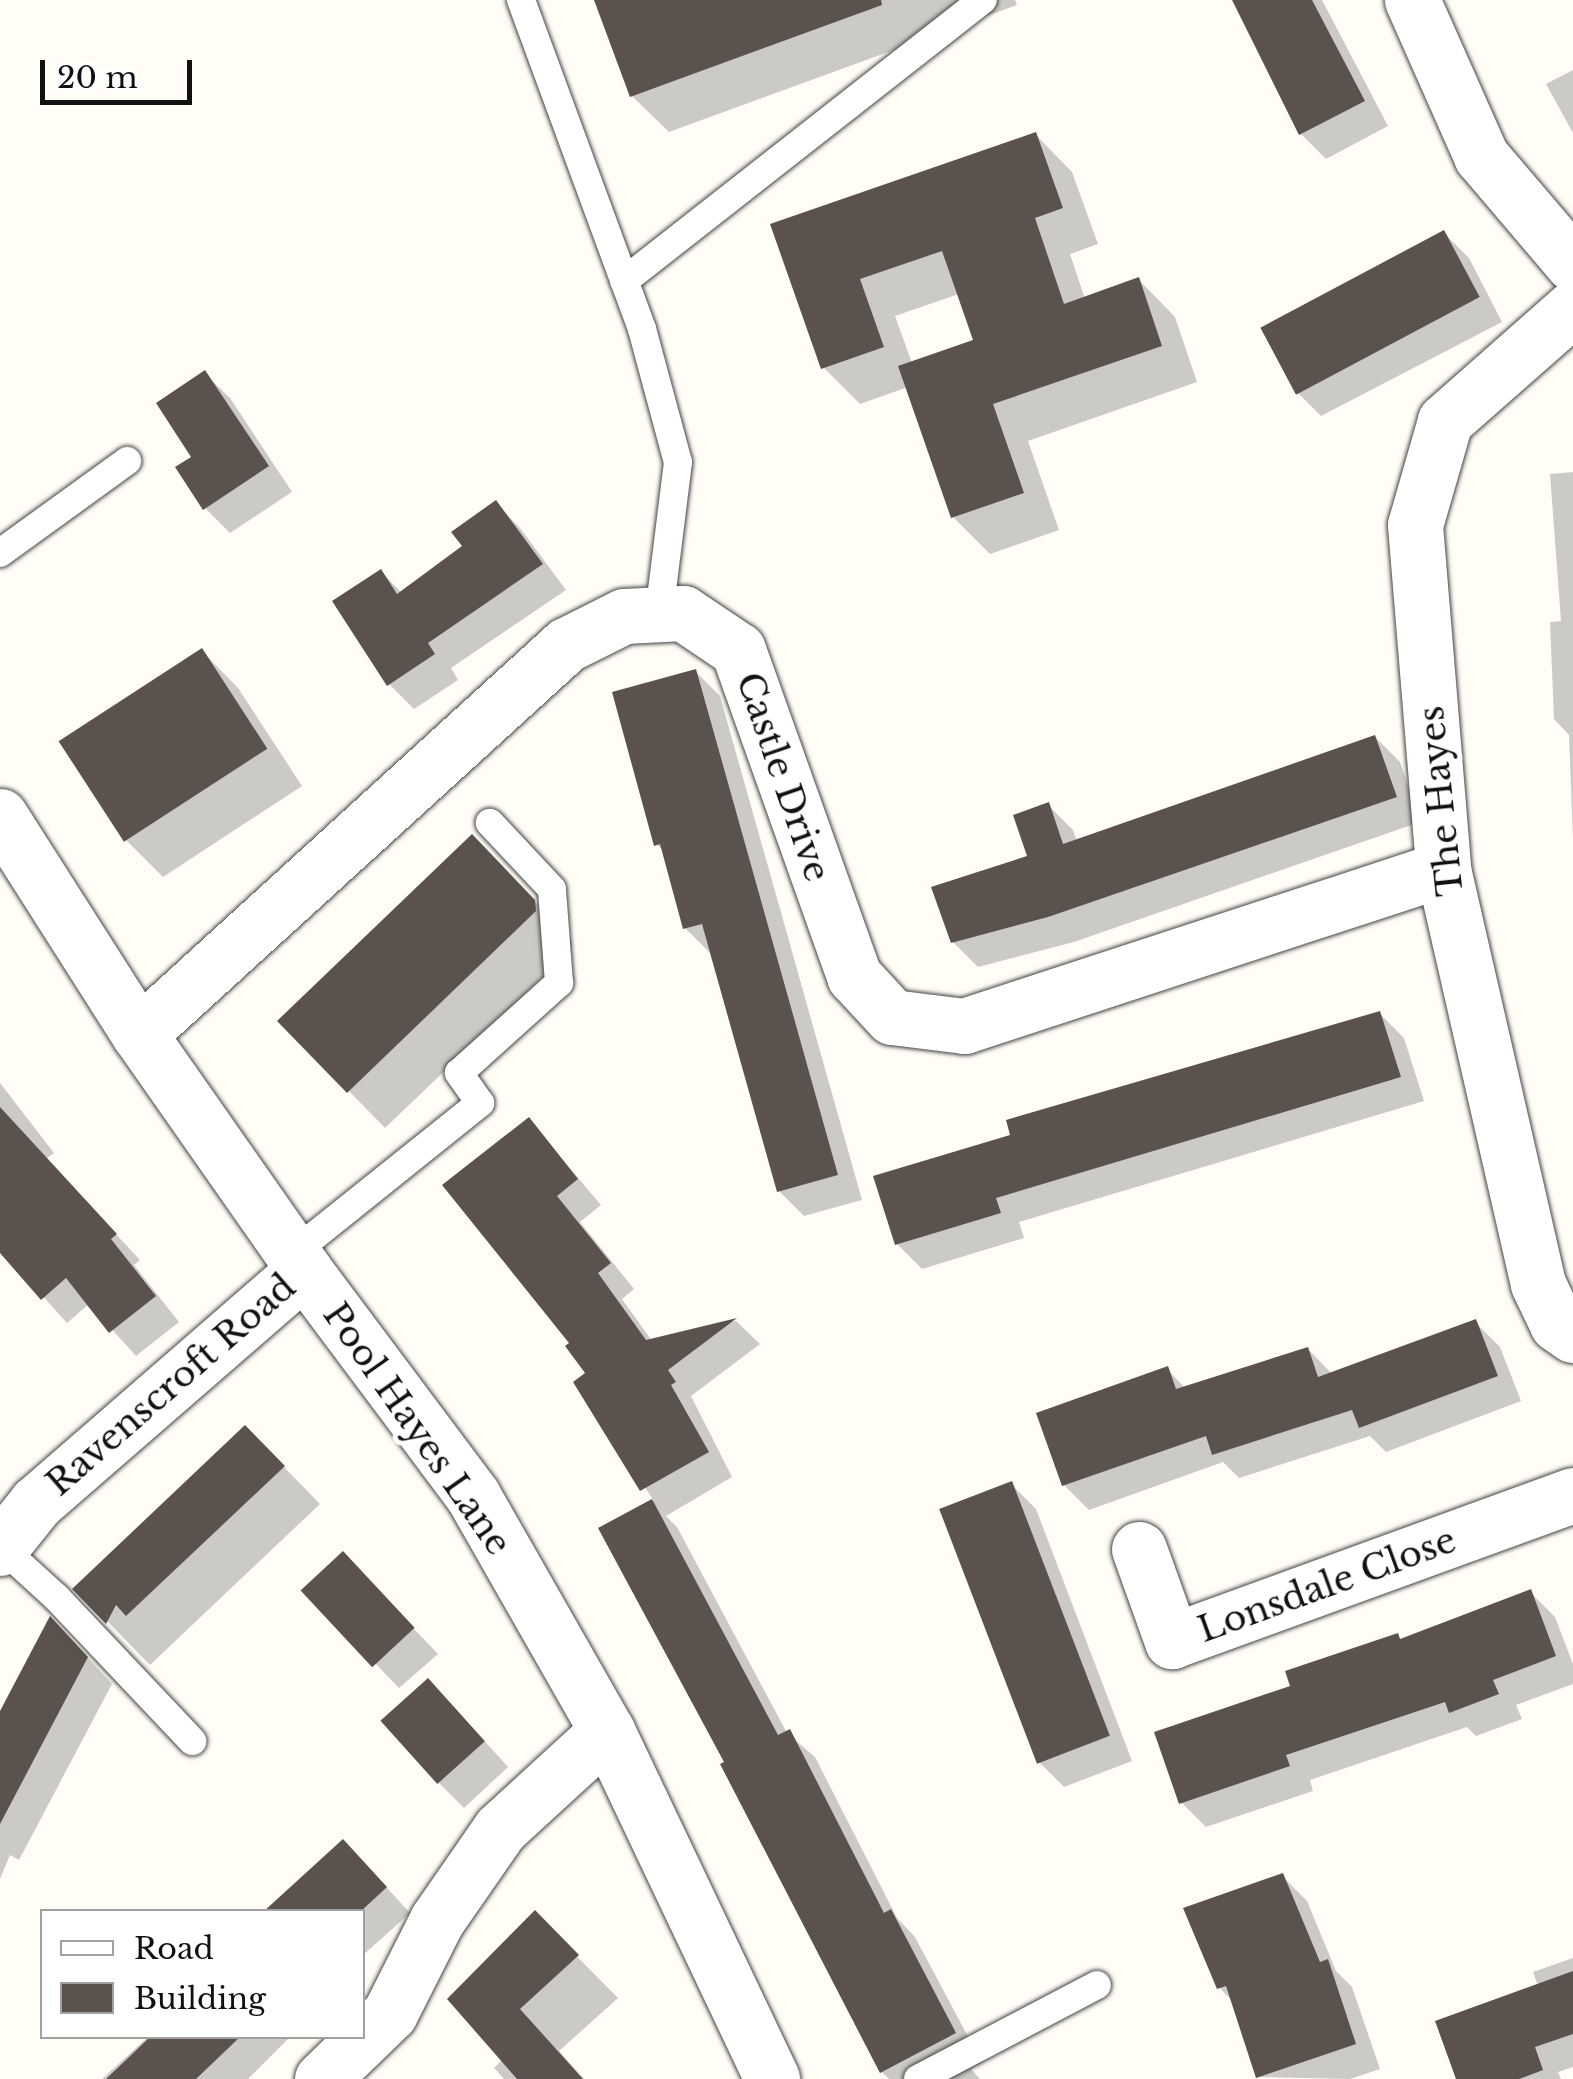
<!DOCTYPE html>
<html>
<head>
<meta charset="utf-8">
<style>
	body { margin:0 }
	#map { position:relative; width:1573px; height:2079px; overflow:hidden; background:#fffdf5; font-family:"Libre Baskerville",serif }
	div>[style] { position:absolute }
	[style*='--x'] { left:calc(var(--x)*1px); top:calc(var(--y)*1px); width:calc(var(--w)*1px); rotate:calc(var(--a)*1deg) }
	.shadow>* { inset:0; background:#0003 }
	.building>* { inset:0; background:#5a524d; transform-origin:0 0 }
	.roads { filter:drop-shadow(0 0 2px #444) drop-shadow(0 0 2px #444) }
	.lane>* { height:28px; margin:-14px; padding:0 14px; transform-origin:14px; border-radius:14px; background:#fff }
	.street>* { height:55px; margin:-27.5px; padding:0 27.5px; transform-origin:27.5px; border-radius:27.5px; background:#fff }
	span { translate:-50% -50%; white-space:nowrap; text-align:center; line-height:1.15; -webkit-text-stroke:10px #fff; paint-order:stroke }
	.street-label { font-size:35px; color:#111 }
	.legend { position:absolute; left:40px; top:1909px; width:325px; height:130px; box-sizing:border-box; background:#fff; border:2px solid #a0a0a0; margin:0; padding:12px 18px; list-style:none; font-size:30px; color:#111 }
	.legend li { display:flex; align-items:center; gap:20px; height:50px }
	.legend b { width:50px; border:2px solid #a0a0a0 }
	.scale { position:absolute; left:40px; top:60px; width:152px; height:45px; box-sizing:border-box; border:5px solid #111; border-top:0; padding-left:12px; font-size:30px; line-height:35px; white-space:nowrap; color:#111; -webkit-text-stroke:8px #fff; paint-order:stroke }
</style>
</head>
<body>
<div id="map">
	<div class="shadow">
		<div style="clip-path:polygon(597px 0,1015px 0,1017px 5px,669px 132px,632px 96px)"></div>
		<div style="clip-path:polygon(1234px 0,1322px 0,1388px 126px,1326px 159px,1301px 134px)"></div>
		<div style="clip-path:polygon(1573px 70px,1573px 133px,1546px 84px)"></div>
		<div style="clip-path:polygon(evenodd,1036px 135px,1072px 172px,1098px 244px,1070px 254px,1085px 299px,1139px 280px,1175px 317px,1197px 382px,1028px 441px,1059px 530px,990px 554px,953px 517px,908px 387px,860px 404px,823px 367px,773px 225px,1036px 135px,959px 294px,976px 342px,912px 363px,895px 316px,959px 294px)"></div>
		<div style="clip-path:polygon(1444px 233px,1469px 258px,1502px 322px,1321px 416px,1296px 391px)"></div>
		<div style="clip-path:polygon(205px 374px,230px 398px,292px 492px,230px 533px,205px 508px,194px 458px)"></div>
		<div style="clip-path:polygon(1573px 472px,1573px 840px,1569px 735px,1554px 719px,1550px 622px,1561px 621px,1550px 474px)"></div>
		<div style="clip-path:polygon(495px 503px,520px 528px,566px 590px,451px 668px,458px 680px,414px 709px,389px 684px,381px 572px,402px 593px,465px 547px)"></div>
		<div style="clip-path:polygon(202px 651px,238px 688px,302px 786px,163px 877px,126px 840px)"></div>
		<div style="clip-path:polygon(695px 671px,720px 696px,862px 1200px,804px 1216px,779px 1191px,710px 953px,685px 928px,665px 852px,656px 844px)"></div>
		<div style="clip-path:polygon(1375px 737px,1400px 762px,1420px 822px,1074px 942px,978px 967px,953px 942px,1030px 857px,1048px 805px,1073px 830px,1077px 842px)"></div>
		<div style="clip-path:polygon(508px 874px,571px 939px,572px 949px,385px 1128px,281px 1021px)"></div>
		<div style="clip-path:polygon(1379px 1013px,1404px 1038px,1424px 1101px,1019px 1222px,1024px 1238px,922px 1269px,897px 1244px,1013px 1137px)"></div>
		<div style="clip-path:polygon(0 1083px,54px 1153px,46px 1159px,140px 1260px,134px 1265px,179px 1322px,136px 1356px,89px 1304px,67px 1323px,0 1249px)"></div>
		<div style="clip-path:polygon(529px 1120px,601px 1205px,580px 1222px,634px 1289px,622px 1299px,652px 1341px,736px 1321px,760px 1344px,691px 1396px,732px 1477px,666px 1516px,677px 1527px,787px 1733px,815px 1757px,897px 1918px,915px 1937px,982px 2063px,971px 2069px,980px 2079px,889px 2079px,882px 2072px,728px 1763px,602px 1529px,654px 1501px,576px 1383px,588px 1374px,573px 1343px)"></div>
		<div style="clip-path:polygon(1475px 1322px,1500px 1347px,1521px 1401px,1386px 1452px,1370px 1436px,1239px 1478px,1223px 1462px,1089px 1510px,1064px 1485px,1167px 1369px,1186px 1389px,1308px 1349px,1333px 1375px)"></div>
		<div style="clip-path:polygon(282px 1465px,320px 1504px,150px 1665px,76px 1589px)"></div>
		<div style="clip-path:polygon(1011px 1484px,1036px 1509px,1132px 1761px,1064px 1787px,1039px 1762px)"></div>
		<div style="clip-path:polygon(367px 1580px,438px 1654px,399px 1688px,308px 1594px)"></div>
		<div style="clip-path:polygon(1530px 1592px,1555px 1617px,1573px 1664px,1573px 1684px,1516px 1705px,1522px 1719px,1476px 1736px,1467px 1727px,1310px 1780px,1313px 1791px,1206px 1827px,1181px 1802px,1293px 1688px,1397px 1636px,1402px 1641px)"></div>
		<div style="clip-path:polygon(75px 1644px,112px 1684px,19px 1860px,10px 1855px,0 1879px,0 1716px)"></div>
		<div style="clip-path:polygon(453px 1706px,508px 1767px,464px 1808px,439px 1783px)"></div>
		<div style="clip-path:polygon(368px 1867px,410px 1913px,362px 1956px,362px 1912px,275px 1912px)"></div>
		<div style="clip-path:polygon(1282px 1876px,1307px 1901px,1336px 1971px,1352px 1987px,1380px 2069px,1350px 2079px,1258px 2077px,1233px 2002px,1220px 1988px)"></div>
		<div style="clip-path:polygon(535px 1914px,618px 1998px,559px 2051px,584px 2079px,504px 2079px,494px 2068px,503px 2059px)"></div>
		<div style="clip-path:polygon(1573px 1958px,1573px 2067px,1558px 2072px,1561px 2079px,1459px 2079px,1538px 1986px,1533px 1972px)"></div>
		<div style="clip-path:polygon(149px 2036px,291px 2036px,248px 2079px,102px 2079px)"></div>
	</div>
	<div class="building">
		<div style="clip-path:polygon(594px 0,881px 0,882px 5px,630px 97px)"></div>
		<div style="clip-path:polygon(1232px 0,1312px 0,1365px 101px,1299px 135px)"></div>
		<div style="clip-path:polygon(1036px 132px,1063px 208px,1035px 218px,1064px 304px,1139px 277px,1162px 346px,993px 404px,1024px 493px,951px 518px,898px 366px,973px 340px,942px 251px,860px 279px,884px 347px,821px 369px,770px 224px)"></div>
		<div style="left:1444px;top:230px;width:76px;height:208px;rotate:62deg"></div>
		<div style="clip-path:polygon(205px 370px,269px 466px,203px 510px,175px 467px,191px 457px,156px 403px)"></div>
		<div style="clip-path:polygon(496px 500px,543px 564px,428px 643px,435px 654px,387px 686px,332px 601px,381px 569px,397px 594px,462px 546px,451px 532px)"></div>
		<div style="left:202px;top:648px;width:120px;height:171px;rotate:57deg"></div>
		<div style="clip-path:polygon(696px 669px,838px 1175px,777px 1192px,702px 924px,683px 929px,660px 844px,654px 846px,612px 692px)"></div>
		<div style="clip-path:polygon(1375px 735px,1397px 797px,1048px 917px,951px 943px,931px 887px,1027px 856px,1013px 815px,1049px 802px,1063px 844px)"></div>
		<div style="clip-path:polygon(472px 834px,535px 900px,536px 911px,347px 1093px,277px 1021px)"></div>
		<div style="clip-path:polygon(1380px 1011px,1401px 1077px,996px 1198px,1001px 1213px,895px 1245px,873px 1176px,1010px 1135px,1006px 1120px)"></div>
		<div style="clip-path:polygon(0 1107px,117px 1234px,111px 1239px,156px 1296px,109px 1333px,66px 1278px,41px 1300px,0 1253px)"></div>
		<div style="clip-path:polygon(529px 1117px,578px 1179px,557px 1196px,611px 1263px,598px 1273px,646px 1340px,737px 1318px,668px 1370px,676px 1382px,671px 1385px,709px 1452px,640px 1491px,573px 1382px,585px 1373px,565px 1346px,569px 1343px,442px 1185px)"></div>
		<div style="clip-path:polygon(1476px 1319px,1498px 1376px,1359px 1428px,1352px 1410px,1212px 1455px,1206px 1436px,1062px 1486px,1036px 1413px,1168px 1366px,1176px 1389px,1308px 1347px,1318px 1377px)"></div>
		<div style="clip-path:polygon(245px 1425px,285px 1466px,126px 1616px,116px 1605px,106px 1624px,72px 1589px)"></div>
		<div style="left:1012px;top:1481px;width:273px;height:78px;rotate:69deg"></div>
		<div style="clip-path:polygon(652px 1499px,778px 1735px,790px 1729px,884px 1913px,891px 1909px,956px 2033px,880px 2073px,720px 1764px,724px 1762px,598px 1528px)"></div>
		<div style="left:343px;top:1551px;width:105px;height:58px;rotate:47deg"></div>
		<div style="clip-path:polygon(1531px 1589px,1556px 1656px,1493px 1680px,1499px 1694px,1449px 1713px,1445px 1702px,1286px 1755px,1290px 1766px,1179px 1804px,1154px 1732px,1290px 1686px,1285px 1671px,1398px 1633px,1400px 1639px)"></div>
		<div style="clip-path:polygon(50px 1616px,88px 1657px,0 1824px,0 1711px)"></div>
		<div style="left:428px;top:1678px;width:85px;height:64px;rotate:48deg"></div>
		<div style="clip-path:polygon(343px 1839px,387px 1887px,360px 1912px,263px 1912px)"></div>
		<div style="clip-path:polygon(1283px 1873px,1320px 1962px,1328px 1959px,1356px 2044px,1256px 2078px,1226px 1986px,1217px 1989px,1183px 1908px)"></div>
		<div style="clip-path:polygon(535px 1910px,579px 1955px,520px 2009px,583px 2079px,517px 2079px,447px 1999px)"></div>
		<div style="clip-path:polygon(1573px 1971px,1573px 2034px,1535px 2047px,1543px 2070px,1519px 2079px,1456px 2079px,1435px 2021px)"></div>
		<div style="clip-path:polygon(151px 2036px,241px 2036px,196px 2079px,106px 2079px)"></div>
	</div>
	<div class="roads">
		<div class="lane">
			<div style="--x:521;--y:0;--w:351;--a:69.8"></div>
			<div style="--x:642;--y:329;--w:138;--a:74.9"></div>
			<div style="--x:678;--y:462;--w:153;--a:97.1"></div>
			<div style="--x:624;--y:281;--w:456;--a:-38.1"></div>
			<div style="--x:0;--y:553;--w:157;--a:-35.9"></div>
			<div style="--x:293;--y:1253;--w:240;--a:-38.7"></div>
			<div style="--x:480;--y:1103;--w:37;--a:-125"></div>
			<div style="--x:459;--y:1073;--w:135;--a:-42"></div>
			<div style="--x:559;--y:983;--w:94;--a:-94.3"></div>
			<div style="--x:552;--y:889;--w:91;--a:-133.2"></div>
			<div style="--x:1;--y:1547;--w:76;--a:42.3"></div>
			<div style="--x:57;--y:1598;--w:197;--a:46.6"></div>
			<div style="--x:918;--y:2079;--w:202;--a:-27.7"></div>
		</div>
		<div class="street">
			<div style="--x:1412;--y:0;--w:171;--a:66.1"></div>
			<div style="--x:1481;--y:156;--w:142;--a:49.6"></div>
			<div style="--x:1573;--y:308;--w:171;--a:138.6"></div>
			<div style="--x:1445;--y:421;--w:108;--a:106.1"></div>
			<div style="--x:1415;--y:525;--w:345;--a:85.3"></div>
			<div style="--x:1443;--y:869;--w:426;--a:77.1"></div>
			<div style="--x:1538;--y:1284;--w:44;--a:64.6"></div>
			<div style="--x:1557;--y:1324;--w:19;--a:35"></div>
			<div style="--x:0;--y:816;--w:259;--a:57.5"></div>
			<div style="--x:139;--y:1034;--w:288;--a:55"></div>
			<div style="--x:304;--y:1270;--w:282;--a:53.2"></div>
			<div style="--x:473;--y:1496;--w:271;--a:60.3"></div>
			<div style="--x:607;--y:1731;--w:385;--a:64.6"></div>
			<div style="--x:139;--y:1034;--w:578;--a:-42.33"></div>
			<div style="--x:566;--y:645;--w:65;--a:-26.6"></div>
			<div style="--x:624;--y:616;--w:59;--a:-2.9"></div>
			<div style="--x:683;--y:613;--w:66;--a:33.9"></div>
			<div style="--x:738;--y:650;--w:346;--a:70.4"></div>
			<div style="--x:854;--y:976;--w:56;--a:47.2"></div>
			<div style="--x:892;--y:1017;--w:73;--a:7.1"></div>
			<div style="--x:964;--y:1026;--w:504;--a:-18.15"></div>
			<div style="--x:0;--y:1548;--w:58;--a:-51.3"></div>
			<div style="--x:36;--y:1503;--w:355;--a:-41"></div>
			<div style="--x:1139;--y:1549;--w:98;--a:70.3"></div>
			<div style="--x:1172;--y:1641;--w:427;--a:-20"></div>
			<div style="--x:322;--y:2079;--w:95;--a:-44.1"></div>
			<div style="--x:390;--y:2013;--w:104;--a:-63.2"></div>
			<div style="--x:437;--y:1920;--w:111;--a:-55.3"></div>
			<div style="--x:500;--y:1829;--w:145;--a:-42.5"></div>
		</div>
	</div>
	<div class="street-label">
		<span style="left:783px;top:777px;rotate:71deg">Castle Drive</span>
		<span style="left:1441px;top:801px;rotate:-96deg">The Hayes</span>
		<span style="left:171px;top:1385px;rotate:-41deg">Ravenscroft Road</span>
		<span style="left:417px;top:1429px;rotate:55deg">Pool Hayes Lane</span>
		<span style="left:1327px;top:1585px;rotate:-20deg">Lonsdale Close</span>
	</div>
	<ul class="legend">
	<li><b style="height:12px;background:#fff"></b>Road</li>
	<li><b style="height:28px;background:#5a524d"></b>Building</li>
	</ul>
	<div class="scale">20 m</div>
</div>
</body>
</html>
